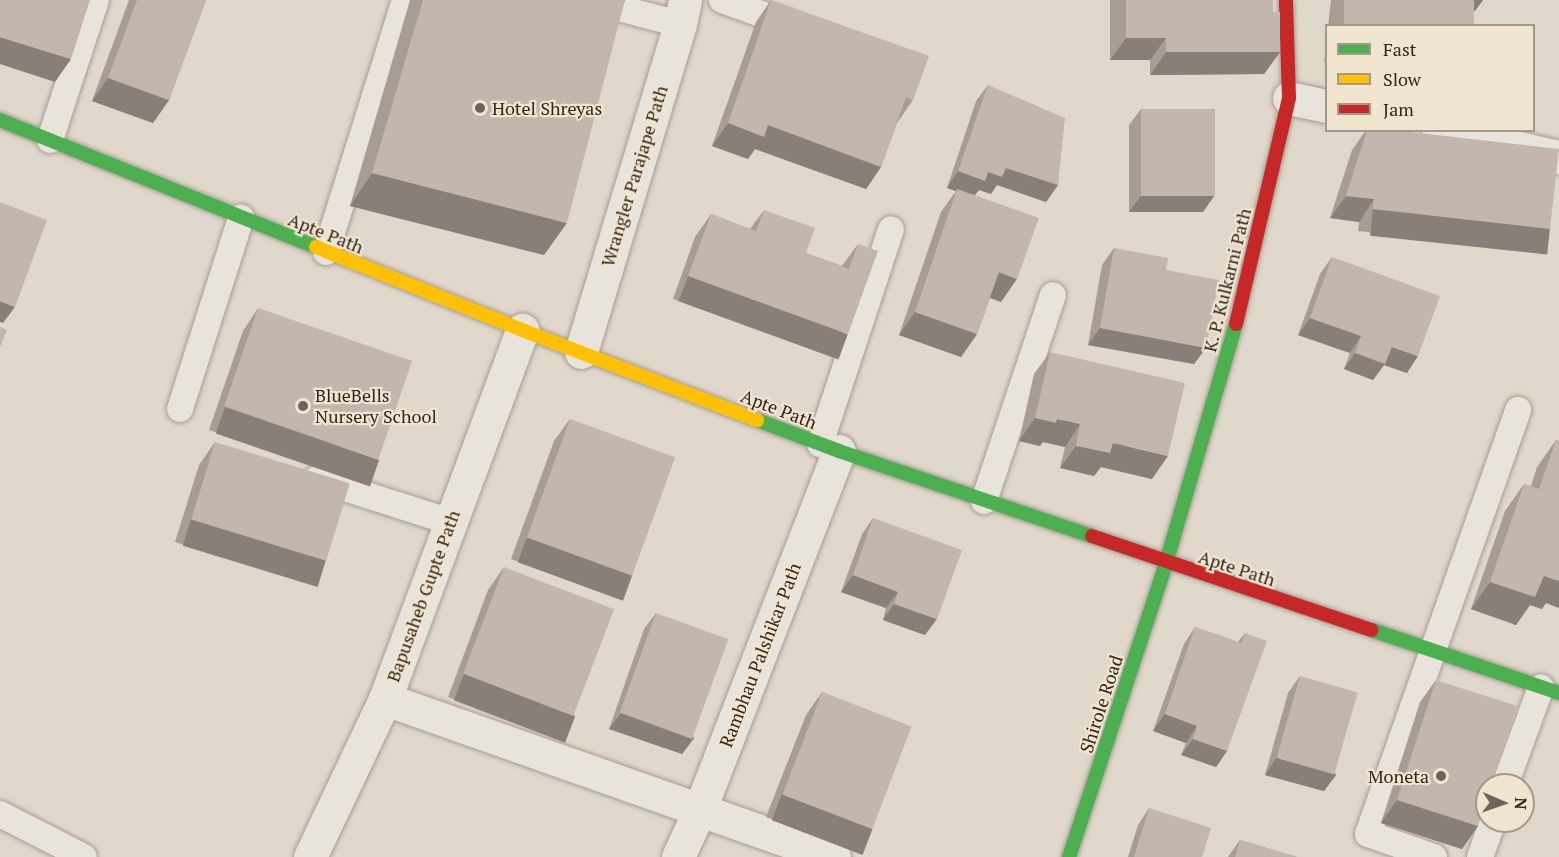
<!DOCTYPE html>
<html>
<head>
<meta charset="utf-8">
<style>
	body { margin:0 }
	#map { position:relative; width:1559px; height:857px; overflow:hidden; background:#e0d8cb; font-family:"PT Serif",serif }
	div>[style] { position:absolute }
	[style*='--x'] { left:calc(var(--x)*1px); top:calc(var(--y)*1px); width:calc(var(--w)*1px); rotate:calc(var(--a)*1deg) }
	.roads { filter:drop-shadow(0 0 2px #a59d94) drop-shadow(0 0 2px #a59d94) }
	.lane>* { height:26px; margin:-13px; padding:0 13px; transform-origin:13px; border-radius:13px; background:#e8e4dc }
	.street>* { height:33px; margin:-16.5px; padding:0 16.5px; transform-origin:16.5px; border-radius:16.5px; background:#e8e4dc }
	.fast>* { height:14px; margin:-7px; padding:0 7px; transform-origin:7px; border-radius:7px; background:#4caf50 }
	.slow>* { height:14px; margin:-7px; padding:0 7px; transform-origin:7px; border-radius:7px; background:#ffc107 }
	.jam>* { height:14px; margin:-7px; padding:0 7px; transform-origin:7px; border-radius:7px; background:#c62828 }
	.wall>* { inset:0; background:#a89d94 }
	.shaded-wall>* { inset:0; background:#887f78; transform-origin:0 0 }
	.building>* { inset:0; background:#c3b6ac; transform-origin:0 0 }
	.dots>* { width:16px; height:16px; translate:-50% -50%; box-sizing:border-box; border:3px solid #f1e5d0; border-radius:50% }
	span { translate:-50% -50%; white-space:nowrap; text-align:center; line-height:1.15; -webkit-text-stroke:4.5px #f1e5d0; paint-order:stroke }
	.poi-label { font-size:18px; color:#32261e }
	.left { translate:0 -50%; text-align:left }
	.right { translate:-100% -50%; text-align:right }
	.street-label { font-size:18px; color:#32261e }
	.legend { position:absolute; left:1325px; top:24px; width:210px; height:108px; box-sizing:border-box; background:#f1e5d0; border:2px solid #a59989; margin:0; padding:8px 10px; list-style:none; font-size:18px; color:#32261e }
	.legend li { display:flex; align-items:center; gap:12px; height:30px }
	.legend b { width:30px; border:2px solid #a59989 }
	.north { position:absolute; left:1475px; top:773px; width:60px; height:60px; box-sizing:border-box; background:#f1e5d0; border:2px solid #a59989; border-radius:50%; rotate:92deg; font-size:16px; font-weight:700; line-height:24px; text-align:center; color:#32261e }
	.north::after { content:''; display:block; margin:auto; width:21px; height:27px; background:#6f645b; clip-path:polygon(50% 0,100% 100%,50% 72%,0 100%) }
</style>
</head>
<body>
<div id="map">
	<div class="roads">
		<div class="lane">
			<div style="--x:587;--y:0;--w:96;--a:14.5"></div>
			<div style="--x:722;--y:0;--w:74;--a:19.7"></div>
			<div style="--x:50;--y:140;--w:147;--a:-71.8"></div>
			<div style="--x:326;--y:252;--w:264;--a:-72.6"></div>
			<div style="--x:180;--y:409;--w:201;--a:-72.3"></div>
			<div style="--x:820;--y:444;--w:226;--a:-71.7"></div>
			<div style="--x:317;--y:479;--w:141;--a:17.8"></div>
			<div style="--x:984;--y:501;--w:217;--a:-71.5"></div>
			<div style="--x:1505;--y:785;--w:104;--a:-69.8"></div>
			<div style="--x:0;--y:814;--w:94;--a:27.1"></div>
			<div style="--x:1434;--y:857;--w:70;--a:-160.8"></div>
			<div style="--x:1368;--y:834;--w:450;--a:-70.5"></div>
			<div style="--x:1480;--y:857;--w:38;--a:-70"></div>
		</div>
		<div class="street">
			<div style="--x:1289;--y:98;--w:38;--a:12"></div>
			<div style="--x:1438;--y:130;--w:124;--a:12.6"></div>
			<div style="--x:581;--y:352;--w:343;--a:-73.2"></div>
			<div style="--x:680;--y:24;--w:25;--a:-78"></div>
			<div style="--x:385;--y:699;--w:476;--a:19.4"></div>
			<div style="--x:310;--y:857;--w:175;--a:-64.6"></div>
			<div style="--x:385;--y:699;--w:394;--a:-69.6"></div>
			<div style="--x:678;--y:857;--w:53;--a:-65.4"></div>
			<div style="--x:700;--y:809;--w:384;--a:-68.8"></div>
		</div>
		<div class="fast">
			<div style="--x:0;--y:120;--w:341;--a:21.9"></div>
			<div style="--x:757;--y:420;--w:88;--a:20.7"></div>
			<div style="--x:839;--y:451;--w:267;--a:18.6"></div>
			<div style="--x:1372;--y:630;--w:197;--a:18.6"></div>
			<div style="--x:1069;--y:857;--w:310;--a:-71.7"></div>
			<div style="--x:1166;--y:563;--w:249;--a:-73.7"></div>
		</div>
		<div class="slow">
			<div style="--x:316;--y:247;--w:222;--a:21.9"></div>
			<div style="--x:522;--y:330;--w:252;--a:21"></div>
		</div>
		<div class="jam">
			<div style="--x:1236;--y:324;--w:232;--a:-76.8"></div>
			<div style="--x:1289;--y:98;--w:98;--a:-91.8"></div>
			<div style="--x:1092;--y:536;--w:295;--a:18.6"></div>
		</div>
	</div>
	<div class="wall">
		<div style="clip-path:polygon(129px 0,206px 0,169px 100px,153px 123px,92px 101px)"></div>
		<div style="clip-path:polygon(410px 0,625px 0,544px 255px,350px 206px)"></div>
		<div style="clip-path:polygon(771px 0,913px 100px,897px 123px,881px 167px,866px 189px,755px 149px,748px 159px,712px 146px,756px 22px)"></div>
		<div style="clip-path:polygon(1110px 0,1273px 0,1273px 12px,1280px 52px,1264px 74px,1150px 75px,1150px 60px,1110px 60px)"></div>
		<div style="clip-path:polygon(1331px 0,1483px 0,1475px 11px,1472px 11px,1471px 26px,1328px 26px)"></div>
		<div style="clip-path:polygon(1326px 42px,1326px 63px,1324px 63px)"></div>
		<div style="clip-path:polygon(988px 85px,1058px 185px,1046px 202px,997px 185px,991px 194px,979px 190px,975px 195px,1001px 302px,990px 298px,977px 334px,961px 357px,899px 335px,941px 212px,956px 191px,947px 188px,976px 101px)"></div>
		<div style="clip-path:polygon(1141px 109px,1203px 212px,1129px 212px,1129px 125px)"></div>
		<div style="clip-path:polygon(1366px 130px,1367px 130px,1534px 251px,1358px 231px,1359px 222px,1330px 218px,1352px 150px)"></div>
		<div style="clip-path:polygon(764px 210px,806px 253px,842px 266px,858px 244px,832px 357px,673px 299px,695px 237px,711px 214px,750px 229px)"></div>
		<div style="clip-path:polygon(1114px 248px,1166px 270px,1206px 348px,1194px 364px,1088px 345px,1102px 265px)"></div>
		<div style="clip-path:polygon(1332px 257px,1407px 373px,1384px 365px,1373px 380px,1344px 369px,1350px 353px,1298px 335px,1320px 274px)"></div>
		<div style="clip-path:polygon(258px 308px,364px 482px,209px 430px,243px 331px)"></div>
		<div style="clip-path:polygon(1050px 352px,1152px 479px,1101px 467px,1094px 476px,1060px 468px,1065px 447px,1043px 442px,1040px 446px,1019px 441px,1034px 374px)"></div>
		<div style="clip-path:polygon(570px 419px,616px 597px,511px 559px,554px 441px)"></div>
		<div style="clip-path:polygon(1556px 440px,1559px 441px,1559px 608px,1546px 603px,1542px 609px,1530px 605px,1516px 625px,1471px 609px,1505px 511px,1524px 484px,1531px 486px,1537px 467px)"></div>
		<div style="clip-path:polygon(215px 442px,310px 584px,175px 542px,199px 465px)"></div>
		<div style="clip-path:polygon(873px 518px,925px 635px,883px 620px,886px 608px,841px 592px,862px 534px)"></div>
		<div style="clip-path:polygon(504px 567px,575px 716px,560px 739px,448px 697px,488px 590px)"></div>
		<div style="clip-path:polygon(656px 613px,694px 738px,682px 754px,609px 729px,644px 629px)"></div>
		<div style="clip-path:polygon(1195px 627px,1238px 642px,1245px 633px,1227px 751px,1216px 767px,1181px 755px,1186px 743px,1153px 731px,1184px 644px)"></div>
		<div style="clip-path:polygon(1300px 676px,1336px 775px,1324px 791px,1265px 775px,1288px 693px)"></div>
		<div style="clip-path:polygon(1436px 680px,1478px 826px,1462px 849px,1381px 823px,1420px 702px)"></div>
		<div style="clip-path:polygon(822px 692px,857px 852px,766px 817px,806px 715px)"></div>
		<div style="clip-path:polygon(1149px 808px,1202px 857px,1128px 857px,1138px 825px)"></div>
		<div style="clip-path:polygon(1240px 840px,1297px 857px,1228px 857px)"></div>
	</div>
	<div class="shaded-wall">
		<div style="clip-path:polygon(1466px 0,1483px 0,1475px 11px,1459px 10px)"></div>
		<div style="clip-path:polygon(0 37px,71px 59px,55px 82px,0 64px)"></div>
		<div style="clip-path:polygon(1126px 38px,1166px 38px,1150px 60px,1110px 60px)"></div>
		<div style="clip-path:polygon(1166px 52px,1280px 52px,1264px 74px,1150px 75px)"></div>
		<div style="clip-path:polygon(108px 78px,169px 100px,153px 123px,92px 101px)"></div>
		<div style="clip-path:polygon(728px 123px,768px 125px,881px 167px,866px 189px,755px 149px,748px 159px,712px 146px)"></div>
		<div style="clip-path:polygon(1006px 168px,1058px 185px,1046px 202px,997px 185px,991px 194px,979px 190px,973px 197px,947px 188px,958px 171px,988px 172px)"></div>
		<div style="clip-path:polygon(372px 173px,567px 223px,544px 255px,350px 206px)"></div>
		<div style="clip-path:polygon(1215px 195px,1203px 212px,1129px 212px,1141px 196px)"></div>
		<div style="clip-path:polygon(1346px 196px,1374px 199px,1359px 222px,1330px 218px)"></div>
		<div style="left:1373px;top:209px;width:178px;height:27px;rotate:6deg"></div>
		<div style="clip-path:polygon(999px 272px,1017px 279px,1001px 302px,983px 295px)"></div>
		<div style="left:688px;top:276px;width:170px;height:27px;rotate:20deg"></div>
		<div style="clip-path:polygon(0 301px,15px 307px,3px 323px,0 322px)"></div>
		<div style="clip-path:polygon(915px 312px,977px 334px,961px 357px,899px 335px)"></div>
		<div style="clip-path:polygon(1310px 318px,1361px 336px,1350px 353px,1298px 335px)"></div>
		<div style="clip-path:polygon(1100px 328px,1206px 348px,1194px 364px,1088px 345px)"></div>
		<div style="clip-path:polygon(1392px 347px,1418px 356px,1407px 373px,1384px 365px,1373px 380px,1344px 369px,1355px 353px)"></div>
		<div style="left:225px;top:407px;width:163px;height:28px;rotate:19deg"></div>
		<div style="clip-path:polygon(1035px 418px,1057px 419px,1080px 424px,1065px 447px,1043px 442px,1040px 446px,1019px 441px)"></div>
		<div style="clip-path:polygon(1113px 443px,1168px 456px,1152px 479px,1101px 467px,1094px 476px,1060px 468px,1076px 446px)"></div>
		<div style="left:191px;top:519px;width:141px;height:28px;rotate:17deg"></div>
		<div style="left:527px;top:537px;width:112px;height:27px;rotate:20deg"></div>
		<div style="clip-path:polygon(853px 575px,898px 592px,886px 608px,841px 592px)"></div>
		<div style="clip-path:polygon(1544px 576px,1559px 581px,1559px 608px,1546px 603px,1542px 609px,1530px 605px,1516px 625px,1471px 609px,1490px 582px)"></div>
		<div style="clip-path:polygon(894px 604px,937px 619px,925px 635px,883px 620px)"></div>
		<div style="left:464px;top:674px;width:119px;height:28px;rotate:21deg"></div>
		<div style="clip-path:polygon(621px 713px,694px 738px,682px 754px,609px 729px)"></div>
		<div style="clip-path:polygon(1165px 714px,1197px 726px,1186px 743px,1153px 731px)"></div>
		<div style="clip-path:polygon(1193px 739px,1227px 751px,1216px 767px,1181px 755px)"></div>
		<div style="clip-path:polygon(1276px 758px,1336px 775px,1324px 791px,1265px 775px)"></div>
		<div style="left:782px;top:794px;width:97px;height:28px;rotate:21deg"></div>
		<div style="clip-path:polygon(1397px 800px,1478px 826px,1462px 849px,1381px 823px)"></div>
	</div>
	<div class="building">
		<div style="clip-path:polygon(0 0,90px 0,71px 59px,0 37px)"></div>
		<div style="clip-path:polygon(137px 0,206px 0,169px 100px,108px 78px)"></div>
		<div style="clip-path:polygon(423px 0,625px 0,567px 223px,372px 173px)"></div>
		<div style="clip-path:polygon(771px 0,929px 56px,913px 100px,906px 97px,881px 167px,768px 125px,764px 137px,728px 123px)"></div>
		<div style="clip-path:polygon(1126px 0,1273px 0,1273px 12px,1280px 12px,1280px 52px,1166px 52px,1166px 38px,1126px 38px)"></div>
		<div style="left:1344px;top:0;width:130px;height:26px"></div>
		<div style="clip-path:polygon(988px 85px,1065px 118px,1058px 185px,1006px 168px,1002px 177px,988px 172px,985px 181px,958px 171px)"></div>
		<div style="left:1141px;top:109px;width:74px;height:87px"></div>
		<div style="clip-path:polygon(1367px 130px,1393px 130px,1559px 149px,1550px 229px,1373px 209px,1374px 199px,1346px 196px)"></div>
		<div style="clip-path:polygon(957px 189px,1039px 218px,1017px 279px,999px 272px,977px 334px,915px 312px)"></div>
		<div style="clip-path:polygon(0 202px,47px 220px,15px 307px,0 301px)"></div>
		<div style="clip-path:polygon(764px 210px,815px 228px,806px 253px,849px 269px,858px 244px,878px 251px,848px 334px,688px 276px,711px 214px,756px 231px)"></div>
		<div style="clip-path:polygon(1114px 248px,1168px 258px,1166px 270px,1219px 280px,1206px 348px,1100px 328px)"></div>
		<div style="clip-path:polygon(1332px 257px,1440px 296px,1418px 356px,1392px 347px,1385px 364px,1355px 353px,1361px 336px,1310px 318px)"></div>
		<div style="left:258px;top:308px;width:163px;height:104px;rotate:19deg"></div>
		<div style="clip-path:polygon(0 327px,7px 330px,0 347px)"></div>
		<div style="clip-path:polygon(1050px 352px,1185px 383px,1168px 456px,1113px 443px,1110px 453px,1076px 446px,1080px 424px,1057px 419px,1056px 423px,1035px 418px)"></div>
		<div style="left:570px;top:419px;width:112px;height:126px;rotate:20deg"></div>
		<div style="clip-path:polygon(1556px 440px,1559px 441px,1559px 581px,1544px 576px,1535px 597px,1490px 582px,1524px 484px,1539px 489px)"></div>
		<div style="left:215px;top:442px;width:141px;height:81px;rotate:17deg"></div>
		<div style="clip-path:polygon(873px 518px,962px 550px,937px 619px,894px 604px,898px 592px,853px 575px)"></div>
		<div style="left:504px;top:567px;width:118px;height:114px;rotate:21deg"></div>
		<div style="left:656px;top:613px;width:77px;height:106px;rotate:20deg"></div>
		<div style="clip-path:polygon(1195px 627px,1241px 643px,1245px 633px,1267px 641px,1227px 751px,1193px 739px,1197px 726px,1165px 714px)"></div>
		<div style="left:1300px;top:676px;width:60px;height:85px;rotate:16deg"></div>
		<div style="clip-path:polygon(1436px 680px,1517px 706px,1491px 785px,1487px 785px,1487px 798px,1478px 826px,1397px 800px)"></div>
		<div style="left:822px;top:692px;width:96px;height:110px;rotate:21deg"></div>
		<div style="clip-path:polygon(1149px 808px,1211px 828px,1202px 857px,1134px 857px)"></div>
		<div style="clip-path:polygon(1240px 840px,1297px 857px,1235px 857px)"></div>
	</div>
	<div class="dots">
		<div style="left:480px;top:108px;background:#6f645b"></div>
		<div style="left:303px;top:406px;background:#6f645b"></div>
		<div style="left:1441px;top:776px;background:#6f645b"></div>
	</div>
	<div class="poi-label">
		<span class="left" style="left:492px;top:108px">Hotel Shreyas</span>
		<span class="left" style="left:315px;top:406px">BlueBells<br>Nursery School</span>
		<span class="right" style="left:1429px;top:776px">Moneta</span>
	</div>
	<div class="street-label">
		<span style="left:634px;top:176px;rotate:-73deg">Wrangler Parajape Path</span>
		<span style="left:326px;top:233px;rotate:22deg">Apte Path</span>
		<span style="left:1227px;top:280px;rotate:-76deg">K. P. Kulkarni Path</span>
		<span style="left:779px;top:409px;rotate:21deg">Apte Path</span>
		<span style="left:1237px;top:568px;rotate:18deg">Apte Path</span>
		<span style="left:423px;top:596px;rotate:-70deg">Bapusaheb Gupte Path</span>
		<span style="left:760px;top:655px;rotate:-69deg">Rambhau Palshikar Path</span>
		<span style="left:1101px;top:704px;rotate:-72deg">Shirole Road</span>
	</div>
	<ul class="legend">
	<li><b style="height:8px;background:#4caf50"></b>Fast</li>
	<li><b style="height:8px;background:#ffc107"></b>Slow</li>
	<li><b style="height:8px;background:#c62828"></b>Jam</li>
	</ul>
	<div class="north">N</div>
</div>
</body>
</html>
